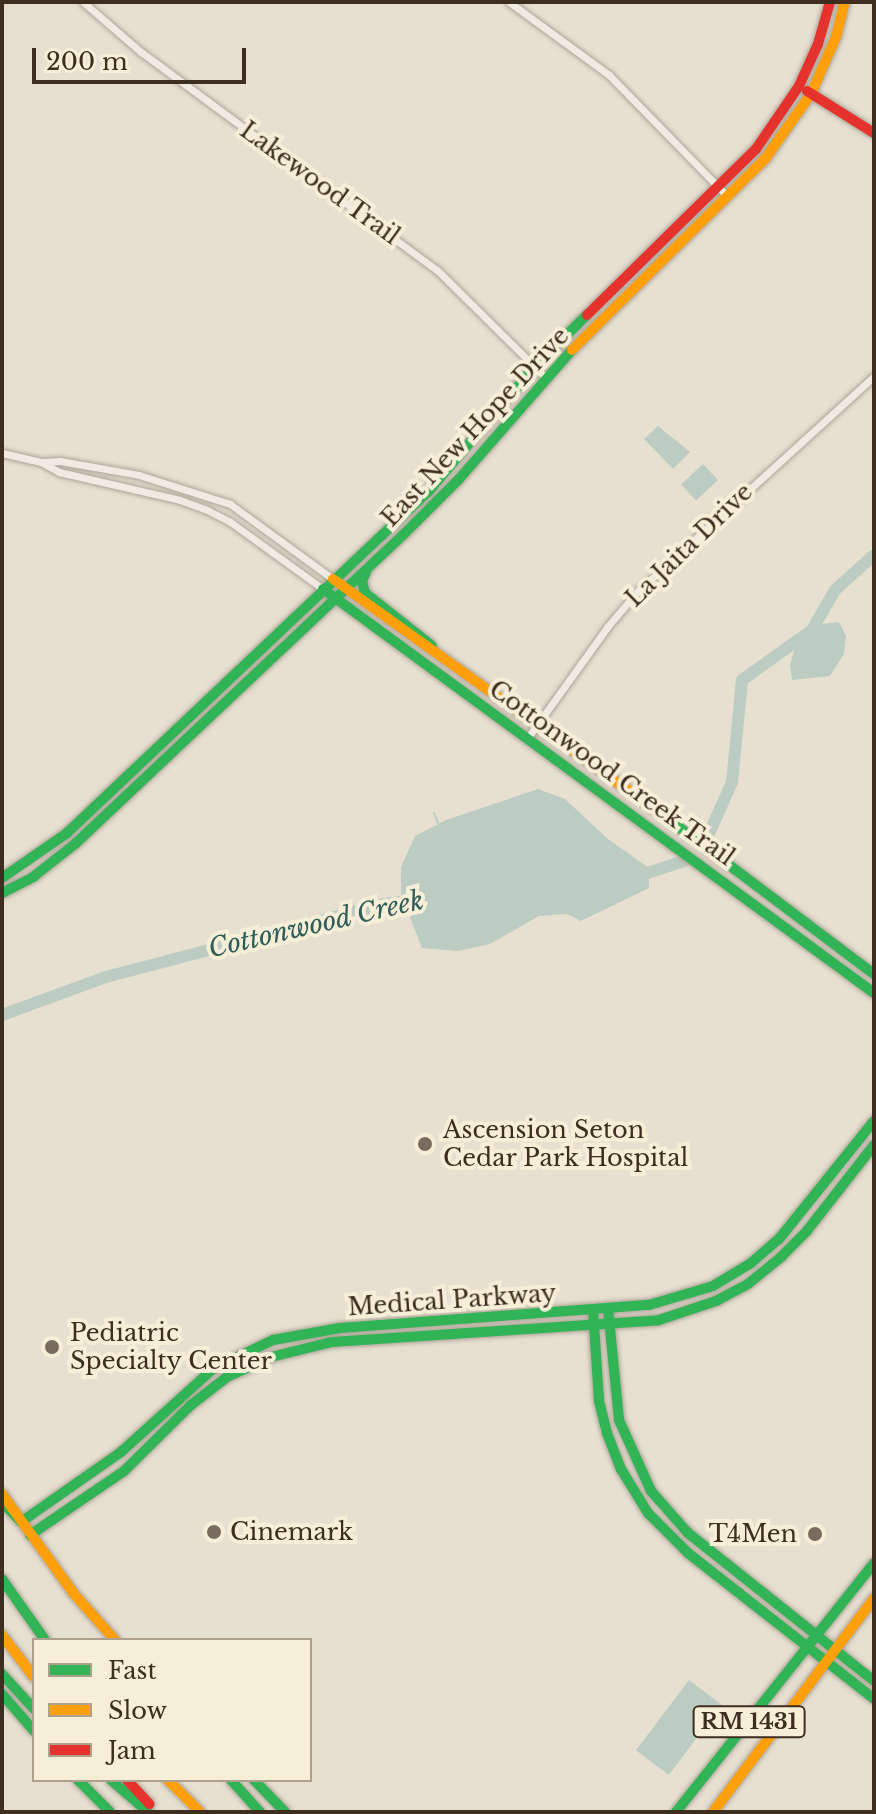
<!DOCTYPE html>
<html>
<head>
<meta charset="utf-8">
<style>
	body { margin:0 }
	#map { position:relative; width:876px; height:1814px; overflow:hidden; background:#e7e0d1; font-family:"Libre Baskerville",serif }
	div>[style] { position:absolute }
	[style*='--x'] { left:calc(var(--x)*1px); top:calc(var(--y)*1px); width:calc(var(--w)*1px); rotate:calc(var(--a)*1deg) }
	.water>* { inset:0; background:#bcccc2; transform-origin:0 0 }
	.stream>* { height:2px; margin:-1px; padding:0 1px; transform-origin:1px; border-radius:1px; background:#bcccc2 }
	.river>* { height:12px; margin:-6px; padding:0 6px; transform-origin:6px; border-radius:6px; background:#bcccc2 }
	.roads { filter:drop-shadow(0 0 2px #ada599) drop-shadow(0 0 2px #ada599) }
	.street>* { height:7px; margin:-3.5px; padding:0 3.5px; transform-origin:3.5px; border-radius:3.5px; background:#efebe3 }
	.fast>* { height:10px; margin:-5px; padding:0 5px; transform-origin:5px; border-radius:5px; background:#30b455 }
	.slow>* { height:10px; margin:-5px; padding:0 5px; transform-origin:5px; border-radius:5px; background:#ff9f0a }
	.jam>* { height:10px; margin:-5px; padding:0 5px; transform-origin:5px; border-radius:5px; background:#e5322d }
	.dots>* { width:22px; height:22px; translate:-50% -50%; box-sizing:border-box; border:4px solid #f7eed8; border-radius:50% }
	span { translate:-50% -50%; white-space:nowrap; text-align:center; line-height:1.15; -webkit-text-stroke:8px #f7eed8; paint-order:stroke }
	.shield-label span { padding:2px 6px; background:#f7eed8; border:2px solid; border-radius:6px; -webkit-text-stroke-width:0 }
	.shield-label { font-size:22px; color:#3d2e20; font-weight:700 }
	.street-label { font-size:24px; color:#3d2e20 }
	.poi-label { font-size:24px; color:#3d2e20 }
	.left { translate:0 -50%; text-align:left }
	.right { translate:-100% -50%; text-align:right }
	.water-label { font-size:26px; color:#2f5d5a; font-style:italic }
	.frame { position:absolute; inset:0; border:4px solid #3d2e20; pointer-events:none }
	.legend { position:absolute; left:32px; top:1638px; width:280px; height:144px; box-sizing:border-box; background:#f7eed8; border:2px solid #ada18e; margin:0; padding:10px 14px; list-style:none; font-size:24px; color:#3d2e20 }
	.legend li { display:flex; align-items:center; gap:16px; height:40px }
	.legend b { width:40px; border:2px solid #ada18e }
	.scale { position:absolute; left:32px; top:48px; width:214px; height:36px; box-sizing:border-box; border:4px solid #3d2e20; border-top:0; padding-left:10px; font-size:24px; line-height:28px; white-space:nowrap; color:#3d2e20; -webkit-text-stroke:6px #f7eed8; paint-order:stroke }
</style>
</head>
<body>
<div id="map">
	<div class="water">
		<div style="clip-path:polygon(658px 426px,690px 452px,673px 469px,644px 439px)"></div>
		<div style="left:703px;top:464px;width:22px;height:30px;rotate:47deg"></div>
		<div style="clip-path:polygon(839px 622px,846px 636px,844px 654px,830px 676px,792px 680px,790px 666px,794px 650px,815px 625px)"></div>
		<div style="clip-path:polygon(538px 789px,565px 799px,608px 839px,649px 868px,649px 888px,581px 921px,567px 914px,539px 916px,490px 944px,458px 951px,422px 948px,401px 894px,401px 867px,415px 836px,446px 820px)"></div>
		<div style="left:689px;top:1680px;width:41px;height:88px;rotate:37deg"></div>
	</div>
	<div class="stream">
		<div style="--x:434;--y:813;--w:11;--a:68"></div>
	</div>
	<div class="river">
		<div style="--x:708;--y:836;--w:59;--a:-66"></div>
		<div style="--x:732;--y:782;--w:102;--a:-84.4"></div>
		<div style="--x:742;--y:680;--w:86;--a:-35.5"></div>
		<div style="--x:812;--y:630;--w:46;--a:-60.1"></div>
		<div style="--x:835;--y:590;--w:52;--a:-41.9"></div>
		<div style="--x:635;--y:877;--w:52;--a:-18.1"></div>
		<div style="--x:2;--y:1015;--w:111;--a:-20.1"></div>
		<div style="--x:106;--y:977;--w:288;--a:-14.7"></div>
		<div style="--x:385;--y:904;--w:33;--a:-7"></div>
	</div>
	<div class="roads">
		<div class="street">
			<div style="--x:83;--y:2;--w:77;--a:40.8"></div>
			<div style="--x:141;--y:52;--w:368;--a:36.4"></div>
			<div style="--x:437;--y:270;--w:152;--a:44.7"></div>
			<div style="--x:509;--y:2;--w:124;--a:36.1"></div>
			<div style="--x:609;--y:75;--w:170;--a:45.7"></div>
			<div style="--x:2;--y:453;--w:40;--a:13"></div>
			<div style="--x:41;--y:462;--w:21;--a:29"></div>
			<div style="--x:59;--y:472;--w:124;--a:13"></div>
			<div style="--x:180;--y:500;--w:29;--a:20"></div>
			<div style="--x:207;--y:510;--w:25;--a:27"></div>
			<div style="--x:229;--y:521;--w:116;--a:35.9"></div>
			<div style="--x:42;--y:462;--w:18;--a:-3"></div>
			<div style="--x:60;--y:461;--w:80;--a:10"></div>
			<div style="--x:139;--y:475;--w:96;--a:17.7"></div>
			<div style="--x:230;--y:504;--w:127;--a:36.1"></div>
			<div style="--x:529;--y:736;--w:135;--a:-54.3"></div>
			<div style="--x:608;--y:626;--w:46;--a:-49.4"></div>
			<div style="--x:638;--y:591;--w:319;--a:-42.3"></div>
		</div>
		<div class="fast">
			<div style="--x:366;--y:572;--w:10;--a:114"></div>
			<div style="--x:362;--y:581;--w:12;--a:76"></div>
			<div style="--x:365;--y:593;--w:85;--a:38.3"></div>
			<div style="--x:323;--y:589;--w:683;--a:36.25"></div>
			<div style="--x:668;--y:819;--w:258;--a:37"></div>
			<div style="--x:2;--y:878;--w:79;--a:-34.7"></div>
			<div style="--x:67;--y:833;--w:497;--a:-43.4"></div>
			<div style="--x:428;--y:492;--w:164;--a:-49.7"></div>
			<div style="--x:534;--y:367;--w:74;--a:-44.5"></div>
			<div style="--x:2;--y:893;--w:35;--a:-27"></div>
			<div style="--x:33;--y:877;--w:55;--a:-38.3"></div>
			<div style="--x:76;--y:843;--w:449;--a:-43.3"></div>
			<div style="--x:403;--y:535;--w:79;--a:-45"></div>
			<div style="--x:459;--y:479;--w:171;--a:-48.8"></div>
			<div style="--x:608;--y:1309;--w:112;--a:84.3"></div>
			<div style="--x:619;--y:1420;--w:78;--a:65.7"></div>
			<div style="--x:651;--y:1491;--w:56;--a:48.6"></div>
			<div style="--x:688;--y:1533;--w:238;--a:38.5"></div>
			<div style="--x:593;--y:1310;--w:91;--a:86.2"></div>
			<div style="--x:599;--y:1401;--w:33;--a:76"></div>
			<div style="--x:607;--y:1433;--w:39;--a:69"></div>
			<div style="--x:621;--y:1469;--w:52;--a:58.5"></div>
			<div style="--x:648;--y:1513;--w:57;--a:45"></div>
			<div style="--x:688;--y:1553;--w:236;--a:38.1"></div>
			<div style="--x:2;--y:1502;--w:28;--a:46"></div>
			<div style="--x:21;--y:1522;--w:122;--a:-35"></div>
			<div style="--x:121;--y:1452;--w:124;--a:-42.1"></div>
			<div style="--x:213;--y:1369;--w:67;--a:-25.8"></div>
			<div style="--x:273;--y:1340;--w:68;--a:-10.2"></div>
			<div style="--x:340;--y:1328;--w:310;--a:-4.3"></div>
			<div style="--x:649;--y:1305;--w:67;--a:-16.5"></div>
			<div style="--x:713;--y:1286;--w:44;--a:-31.2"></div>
			<div style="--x:751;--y:1263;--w:37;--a:-41"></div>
			<div style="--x:779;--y:1239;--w:151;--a:-51.2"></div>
			<div style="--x:30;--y:1535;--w:114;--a:-34.2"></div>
			<div style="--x:124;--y:1471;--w:94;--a:-44.6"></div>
			<div style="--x:191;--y:1405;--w:46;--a:-37.9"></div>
			<div style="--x:227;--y:1377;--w:48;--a:-24.4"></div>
			<div style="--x:271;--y:1357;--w:63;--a:-13.8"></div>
			<div style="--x:332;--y:1342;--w:328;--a:-3.8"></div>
			<div style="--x:659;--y:1320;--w:60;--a:-18.4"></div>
			<div style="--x:716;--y:1301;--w:36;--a:-28"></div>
			<div style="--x:748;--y:1284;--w:43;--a:-39.3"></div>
			<div style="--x:781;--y:1257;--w:35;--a:-45"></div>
			<div style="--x:806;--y:1232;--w:110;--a:-52"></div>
			<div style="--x:2;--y:1579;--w:75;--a:54.8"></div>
			<div style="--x:2;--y:1674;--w:47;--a:47.6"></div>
			<div style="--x:2;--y:1694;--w:49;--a:49.1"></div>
			<div style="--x:78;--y:1780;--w:45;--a:45"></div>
			<div style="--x:111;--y:1780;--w:49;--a:40.9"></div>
			<div style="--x:231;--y:1780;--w:43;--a:47.8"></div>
			<div style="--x:254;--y:1780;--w:45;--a:45.9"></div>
			<div style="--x:676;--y:1812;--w:318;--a:-51.5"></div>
		</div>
		<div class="slow">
			<div style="--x:572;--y:350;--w:272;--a:-44.7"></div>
			<div style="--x:765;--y:159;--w:80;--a:-54.7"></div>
			<div style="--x:811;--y:94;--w:62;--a:-66.3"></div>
			<div style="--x:836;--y:37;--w:36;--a:-76"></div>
			<div style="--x:333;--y:579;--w:412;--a:35.6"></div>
			<div style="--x:2;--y:1494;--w:123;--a:54.2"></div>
			<div style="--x:74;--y:1594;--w:62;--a:48.3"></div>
			<div style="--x:2;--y:1635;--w:53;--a:52.7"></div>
			<div style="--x:168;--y:1780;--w:45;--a:45"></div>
			<div style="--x:713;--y:1812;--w:268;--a:-53"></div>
		</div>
		<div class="jam">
			<div style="--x:807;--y:91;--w:79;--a:32.1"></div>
			<div style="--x:587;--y:315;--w:237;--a:-44.5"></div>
			<div style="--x:756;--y:149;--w:76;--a:-55.7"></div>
			<div style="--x:799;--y:86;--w:46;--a:-65.7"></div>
			<div style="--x:818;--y:44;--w:44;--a:-74.1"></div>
			<div style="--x:127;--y:1780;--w:33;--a:47"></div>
		</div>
	</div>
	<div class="dots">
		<div style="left:425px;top:1144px;background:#786c5e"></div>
		<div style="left:52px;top:1347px;background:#786c5e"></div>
		<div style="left:214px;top:1532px;background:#786c5e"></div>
		<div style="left:815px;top:1534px;background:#786c5e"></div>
	</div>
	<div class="shield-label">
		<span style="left:749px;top:1722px">RM 1431</span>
	</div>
	<div class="street-label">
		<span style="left:320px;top:183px;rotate:36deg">Lakewood Trail</span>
		<span style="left:475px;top:427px;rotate:-47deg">East New Hope Drive</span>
		<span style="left:689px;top:545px;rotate:-44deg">La Jaita Drive</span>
		<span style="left:612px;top:773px;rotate:36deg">Cottonwood Creek Trail</span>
		<span style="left:452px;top:1300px;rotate:-4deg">Medical Parkway</span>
	</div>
	<div class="poi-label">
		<span class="left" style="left:443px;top:1144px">Ascension Seton<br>Cedar Park Hospital</span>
		<span class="left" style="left:70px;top:1347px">Pediatric<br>Specialty Center</span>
		<span class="left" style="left:230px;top:1532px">Cinemark</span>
		<span class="right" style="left:797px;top:1534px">T4Men</span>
	</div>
	<div class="water-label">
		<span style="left:316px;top:925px;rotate:-13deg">Cottonwood Creek</span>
	</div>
	<div class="frame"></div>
	<ul class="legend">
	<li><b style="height:10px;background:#30b455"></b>Fast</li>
	<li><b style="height:10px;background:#ff9f0a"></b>Slow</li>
	<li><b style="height:10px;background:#e5322d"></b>Jam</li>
	</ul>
	<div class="scale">200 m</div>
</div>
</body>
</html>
